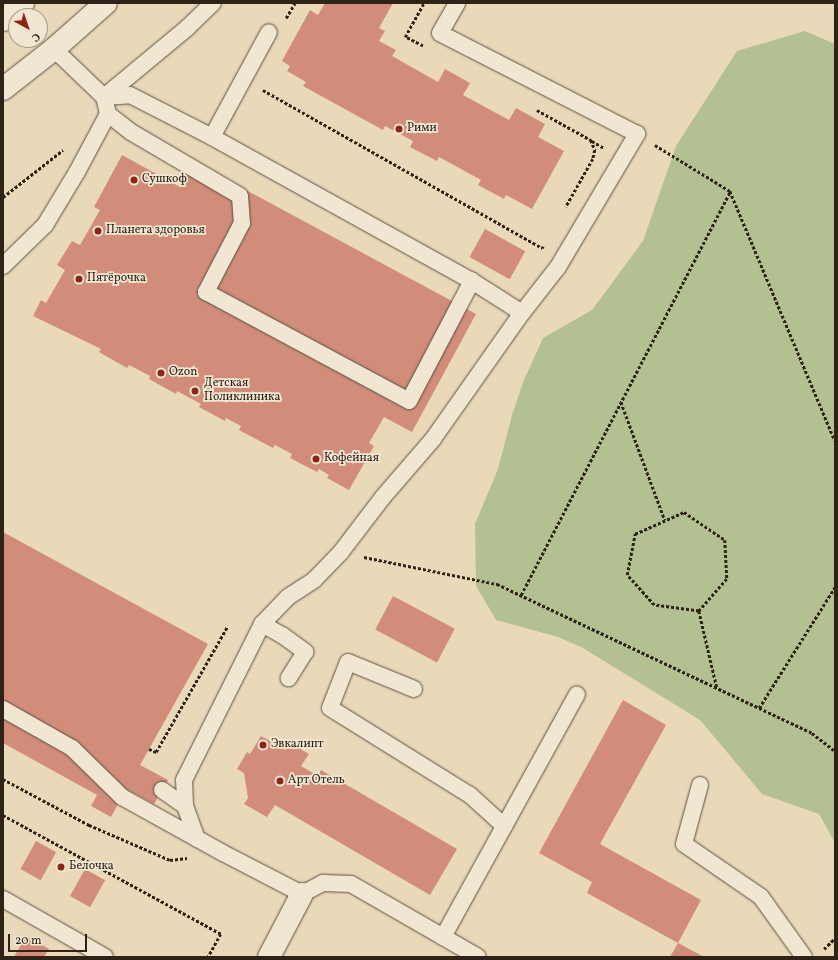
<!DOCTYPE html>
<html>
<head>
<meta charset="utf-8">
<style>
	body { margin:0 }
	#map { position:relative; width:838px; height:960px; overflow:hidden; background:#ead9b9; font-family:Vollkorn,serif }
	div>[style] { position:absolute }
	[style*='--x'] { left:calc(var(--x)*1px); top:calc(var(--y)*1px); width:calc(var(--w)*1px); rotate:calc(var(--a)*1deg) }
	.green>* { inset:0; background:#b3c092 }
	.building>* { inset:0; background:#d18d7a; transform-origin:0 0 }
	.path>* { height:2.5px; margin-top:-1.25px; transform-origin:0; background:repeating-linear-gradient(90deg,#2f2217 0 3px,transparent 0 5px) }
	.roads { filter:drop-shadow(0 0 1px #5e5040) drop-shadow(0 0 1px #5e5040) }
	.service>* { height:16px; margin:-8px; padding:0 8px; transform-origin:8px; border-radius:8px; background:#f1e6d2 }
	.minor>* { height:22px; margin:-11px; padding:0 11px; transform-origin:11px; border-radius:11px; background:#f1e6d2 }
	.secondary>* { height:22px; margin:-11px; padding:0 11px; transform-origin:11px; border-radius:11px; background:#f1e6d2 }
	.dots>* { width:11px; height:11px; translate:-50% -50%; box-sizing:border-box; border:2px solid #f1e6d2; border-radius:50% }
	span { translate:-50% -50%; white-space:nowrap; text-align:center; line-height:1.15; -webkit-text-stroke:3.5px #f1e6d2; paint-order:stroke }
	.poi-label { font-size:12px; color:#2f2217 }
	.left { translate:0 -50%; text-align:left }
	.frame { position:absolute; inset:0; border:4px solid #2f2217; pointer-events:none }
	.north { position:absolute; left:8px; top:8px; width:40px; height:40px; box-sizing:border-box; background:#f1e6d2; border:1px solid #a39887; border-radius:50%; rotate:140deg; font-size:11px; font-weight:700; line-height:16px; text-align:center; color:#2f2217 }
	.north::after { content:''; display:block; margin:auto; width:14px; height:18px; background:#8f2418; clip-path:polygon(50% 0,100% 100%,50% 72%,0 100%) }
	.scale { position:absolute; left:8px; top:934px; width:79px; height:18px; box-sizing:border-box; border:2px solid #2f2217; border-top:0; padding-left:5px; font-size:12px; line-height:14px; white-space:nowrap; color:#2f2217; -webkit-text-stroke:3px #f1e6d2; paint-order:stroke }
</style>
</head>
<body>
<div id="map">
	<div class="green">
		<div style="clip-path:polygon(805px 31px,835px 44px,835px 843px,819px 814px,762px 794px,700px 720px,583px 648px,558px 637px,496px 620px,476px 586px,475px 524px,498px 469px,512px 415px,524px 380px,543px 338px,592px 310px,643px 241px,676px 146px,737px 51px)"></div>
	</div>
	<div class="building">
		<div style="clip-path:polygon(325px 3px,393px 3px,379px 28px,385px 31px,379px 41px,396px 50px,392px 56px,438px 82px,445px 69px,470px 83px,463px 95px,509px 120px,516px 108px,545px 124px,538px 137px,564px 151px,532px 209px,506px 195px,504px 199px,478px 185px,481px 180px,439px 157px,437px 161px,410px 147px,413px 141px,385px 126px,383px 130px,303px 86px,306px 82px,287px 71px,290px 66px,282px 61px,310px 10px,318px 15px)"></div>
		<div style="clip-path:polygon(122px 155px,180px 187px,194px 162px,476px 314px,412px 432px,384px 417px,369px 443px,374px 446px,349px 490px,327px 478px,329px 475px,319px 469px,317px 472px,290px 458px,292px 454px,275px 445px,273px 448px,239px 430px,241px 426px,226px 418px,225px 421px,199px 407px,201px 404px,177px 391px,176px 394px,149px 379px,150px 376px,129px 365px,127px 368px,99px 352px,101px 349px,33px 316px,41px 300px,46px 303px,65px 270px,57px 265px,72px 241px,80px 245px,100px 210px,94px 207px)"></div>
		<div style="left:485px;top:229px;width:46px;height:32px;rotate:29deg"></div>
		<div style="clip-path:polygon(3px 532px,208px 644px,140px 765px,168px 780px,154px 804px,126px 789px,111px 817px,91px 806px,97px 795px,3px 743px)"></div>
		<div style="left:393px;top:596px;width:70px;height:38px;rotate:28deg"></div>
		<div style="clip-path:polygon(623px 700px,666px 725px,600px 844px,701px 900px,678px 943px,587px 893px,592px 882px,539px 853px)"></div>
		<div style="clip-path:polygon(261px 736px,286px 750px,290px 743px,309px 754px,301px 766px,318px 776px,321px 770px,457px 849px,430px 895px,275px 805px,267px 817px,244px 804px,248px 798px,244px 773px,237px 769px,247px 752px,250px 754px)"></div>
		<div style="left:36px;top:841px;width:23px;height:32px;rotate:29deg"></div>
		<div style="left:85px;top:869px;width:23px;height:31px;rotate:29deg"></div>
		<div style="clip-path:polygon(26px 936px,49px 949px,44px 957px,14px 957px)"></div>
		<div style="clip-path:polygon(678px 943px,704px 957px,670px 957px)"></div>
	</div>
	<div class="path">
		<div style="--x:286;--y:18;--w:17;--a:-59"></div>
		<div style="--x:423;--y:46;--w:20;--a:-153"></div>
		<div style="--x:405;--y:37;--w:39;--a:-61"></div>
		<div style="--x:263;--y:90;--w:321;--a:29.5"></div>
		<div style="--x:542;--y:248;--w:2;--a:-63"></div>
		<div style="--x:537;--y:110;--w:62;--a:29.1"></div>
		<div style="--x:591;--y:140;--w:11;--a:68"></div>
		<div style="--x:595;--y:150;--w:9;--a:103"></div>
		<div style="--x:593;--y:159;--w:55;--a:119.4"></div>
		<div style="--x:592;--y:141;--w:14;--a:30"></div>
		<div style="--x:655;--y:145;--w:88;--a:31.5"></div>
		<div style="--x:730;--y:191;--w:271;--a:67.2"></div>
		<div style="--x:3;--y:197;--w:76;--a:-38.1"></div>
		<div style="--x:621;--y:402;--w:126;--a:69.6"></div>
		<div style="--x:684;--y:512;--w:50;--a:34.3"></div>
		<div style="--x:725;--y:540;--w:39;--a:87"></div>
		<div style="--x:727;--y:579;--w:43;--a:131.2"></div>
		<div style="--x:699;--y:611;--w:45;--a:-172.4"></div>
		<div style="--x:654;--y:605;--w:40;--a:-132"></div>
		<div style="--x:627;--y:575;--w:42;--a:-79"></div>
		<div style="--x:635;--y:534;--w:54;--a:-24.2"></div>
		<div style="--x:364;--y:557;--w:136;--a:11.5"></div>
		<div style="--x:497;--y:584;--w:348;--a:25.3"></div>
		<div style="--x:812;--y:733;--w:29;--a:38"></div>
		<div style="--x:521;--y:595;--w:455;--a:-62.6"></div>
		<div style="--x:699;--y:611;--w:79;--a:76.8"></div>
		<div style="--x:759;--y:708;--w:143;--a:-57.9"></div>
		<div style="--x:149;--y:749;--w:8;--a:23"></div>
		<div style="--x:156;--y:752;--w:144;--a:-60.4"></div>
		<div style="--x:3;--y:779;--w:98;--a:28.1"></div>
		<div style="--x:89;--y:825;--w:88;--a:23.4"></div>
		<div style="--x:170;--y:860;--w:17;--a:-7"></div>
		<div style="--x:3;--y:815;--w:248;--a:28.6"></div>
		<div style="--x:221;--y:934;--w:26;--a:119"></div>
		<div style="--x:824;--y:949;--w:16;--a:-45"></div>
	</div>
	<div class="roads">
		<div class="service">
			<div style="--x:104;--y:97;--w:26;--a:-4"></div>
			<div style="--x:130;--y:95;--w:92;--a:27.1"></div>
			<div style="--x:212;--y:137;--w:297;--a:29"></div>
			<div style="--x:472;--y:281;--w:59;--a:32.6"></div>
			<div style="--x:104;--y:97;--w:108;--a:-39.7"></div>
			<div style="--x:187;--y:28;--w:36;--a:-44"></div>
			<div style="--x:108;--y:114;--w:29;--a:38"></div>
			<div style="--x:131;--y:132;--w:126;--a:30.4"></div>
			<div style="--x:240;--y:196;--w:27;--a:86"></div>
			<div style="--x:242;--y:223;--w:78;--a:117.6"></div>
			<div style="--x:206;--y:292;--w:230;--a:28.2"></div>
			<div style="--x:409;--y:401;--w:136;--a:-62.3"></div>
			<div style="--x:212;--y:137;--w:119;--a:-61.5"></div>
			<div style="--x:3;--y:266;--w:59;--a:-44.3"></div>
			<div style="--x:45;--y:225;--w:62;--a:-58.9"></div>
			<div style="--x:77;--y:172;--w:66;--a:-61.9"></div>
			<div style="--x:108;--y:114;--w:17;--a:-103"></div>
			<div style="--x:104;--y:97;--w:69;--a:-136.2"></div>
			<div style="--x:262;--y:624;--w:23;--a:29"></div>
			<div style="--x:282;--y:635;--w:29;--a:36"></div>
			<div style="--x:305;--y:652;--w:31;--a:122"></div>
			<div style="--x:414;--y:689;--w:71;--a:-157.8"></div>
			<div style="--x:348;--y:662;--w:49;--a:111.4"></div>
			<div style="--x:330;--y:708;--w:165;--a:31.9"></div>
			<div style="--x:470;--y:795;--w:46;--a:42.4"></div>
			<div style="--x:3;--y:709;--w:79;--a:29.5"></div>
			<div style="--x:72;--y:748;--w:70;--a:44.4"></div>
			<div style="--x:122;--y:797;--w:115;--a:29"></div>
			<div style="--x:223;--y:853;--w:89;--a:27.4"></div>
			<div style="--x:302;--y:894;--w:24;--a:-28"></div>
			<div style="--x:323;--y:883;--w:28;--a:2"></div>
			<div style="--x:351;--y:884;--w:146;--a:29.9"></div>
			<div style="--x:700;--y:785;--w:61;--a:105.2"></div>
			<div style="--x:684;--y:844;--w:93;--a:34.5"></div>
			<div style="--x:761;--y:897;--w:74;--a:54.4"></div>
			<div style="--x:162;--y:790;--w:28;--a:35"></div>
			<div style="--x:197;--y:839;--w:35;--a:-110"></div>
			<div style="--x:185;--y:806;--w:26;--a:-92"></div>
			<div style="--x:184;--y:780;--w:174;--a:-63.4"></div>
			<div style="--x:262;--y:624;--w:37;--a:-46"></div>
			<div style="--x:288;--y:597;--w:31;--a:-33"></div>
			<div style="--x:314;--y:580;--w:39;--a:-46"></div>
			<div style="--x:341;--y:552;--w:69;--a:-52.6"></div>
			<div style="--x:383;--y:497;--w:77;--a:-49.2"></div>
			<div style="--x:433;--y:439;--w:154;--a:-54.8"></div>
			<div style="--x:522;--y:313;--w:58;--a:-52"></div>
			<div style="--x:558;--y:267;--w:155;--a:-59.3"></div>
			<div style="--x:637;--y:134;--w:221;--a:-152.9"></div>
			<div style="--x:440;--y:33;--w:34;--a:-60"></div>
			<div style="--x:3;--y:899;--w:117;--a:29.6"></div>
			<div style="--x:443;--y:937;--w:277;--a:-61.1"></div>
		</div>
		<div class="minor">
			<div style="--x:269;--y:957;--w:71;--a:-62.4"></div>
		</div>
		<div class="secondary">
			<div style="--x:3;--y:20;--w:26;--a:-40"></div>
			<div style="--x:3;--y:89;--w:65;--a:-38.1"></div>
			<div style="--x:54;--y:49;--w:69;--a:-41.5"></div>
		</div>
	</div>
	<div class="dots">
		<div style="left:399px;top:129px;background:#8f2418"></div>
		<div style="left:134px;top:180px;background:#8f2418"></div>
		<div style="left:98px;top:231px;background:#8f2418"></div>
		<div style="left:79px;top:279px;background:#8f2418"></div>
		<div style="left:161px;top:373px;background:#8f2418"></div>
		<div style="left:195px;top:391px;background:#8f2418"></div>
		<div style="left:316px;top:459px;background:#8f2418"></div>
		<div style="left:263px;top:745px;background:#8f2418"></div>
		<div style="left:280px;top:781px;background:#8f2418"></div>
		<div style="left:61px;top:867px;background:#8f2418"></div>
	</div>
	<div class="poi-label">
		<span class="left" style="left:407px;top:129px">Рими</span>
		<span class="left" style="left:142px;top:180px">Сушкоф</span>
		<span class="left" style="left:106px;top:231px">Планета здоровья</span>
		<span class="left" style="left:87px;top:279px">Пятёрочка</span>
		<span class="left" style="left:169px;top:373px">Ozon</span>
		<span class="left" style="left:204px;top:391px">Детская<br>Поликлиника</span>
		<span class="left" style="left:324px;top:459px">Кофейная</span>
		<span class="left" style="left:271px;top:745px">Эвкалипт</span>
		<span class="left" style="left:288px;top:781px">Арт Отель</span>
		<span class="left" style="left:69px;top:867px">Белочка</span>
	</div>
	<div class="frame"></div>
	<div class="north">С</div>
	<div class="scale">20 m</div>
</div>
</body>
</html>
